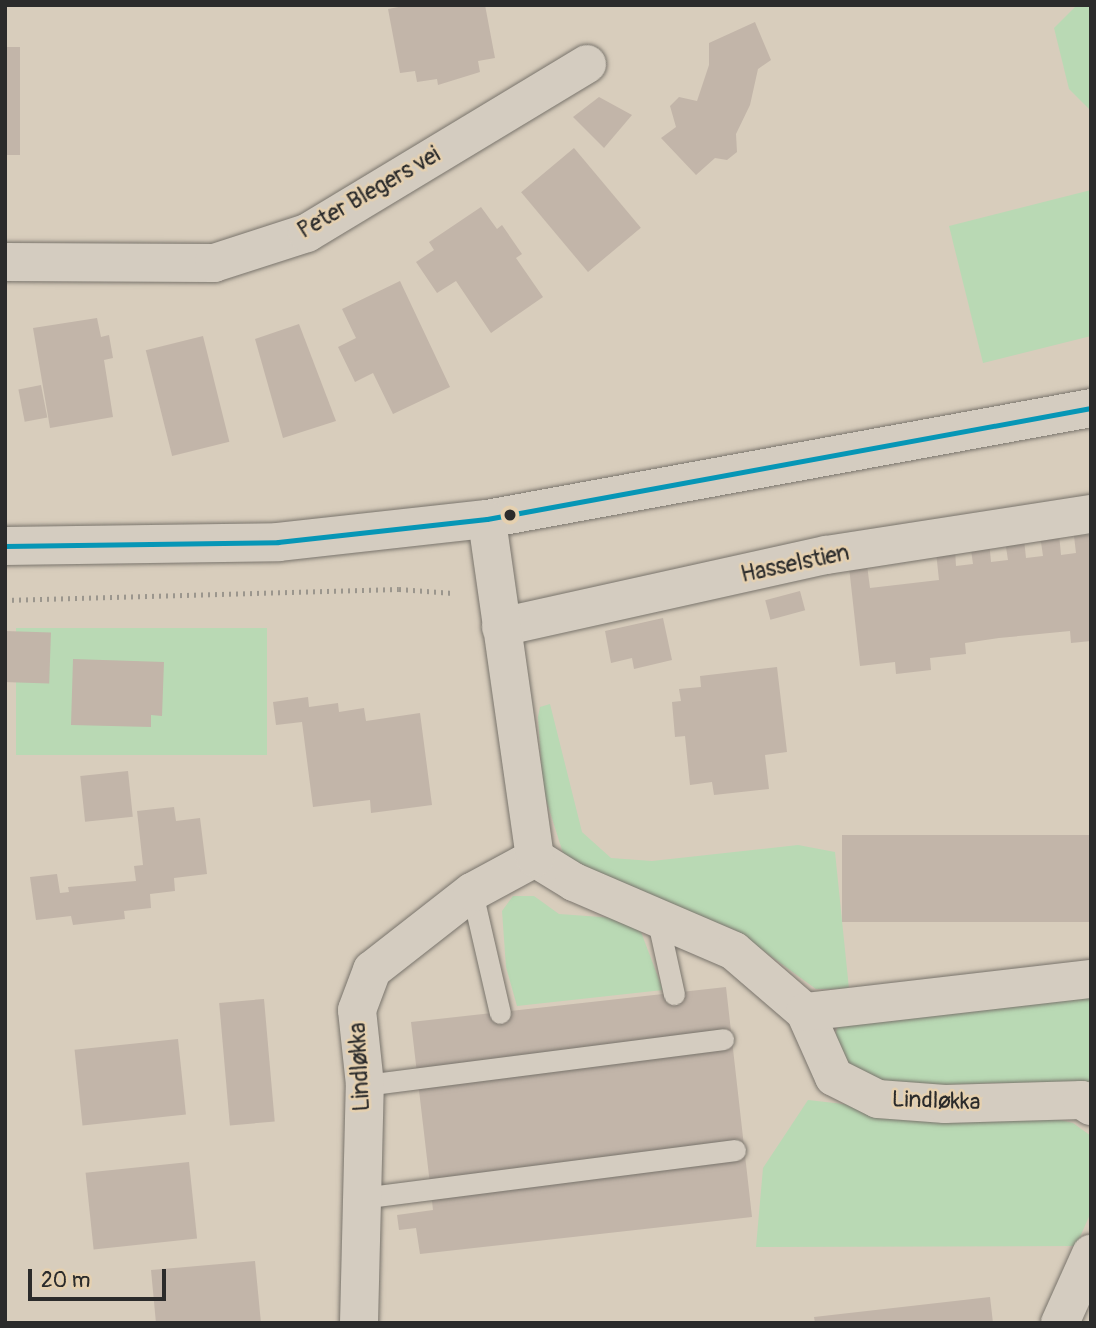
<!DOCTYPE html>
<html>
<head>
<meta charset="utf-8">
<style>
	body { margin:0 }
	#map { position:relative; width:1096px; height:1328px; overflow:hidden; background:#d8cdbc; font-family:Pangolin,sans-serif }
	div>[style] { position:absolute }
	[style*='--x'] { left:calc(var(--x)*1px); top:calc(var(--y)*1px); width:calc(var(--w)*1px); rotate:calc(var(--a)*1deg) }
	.green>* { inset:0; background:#b9d9b4; transform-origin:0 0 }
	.building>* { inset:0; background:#c2b5a9; transform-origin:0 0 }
	.path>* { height:4.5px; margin-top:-2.25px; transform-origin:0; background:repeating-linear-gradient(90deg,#9b968d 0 2px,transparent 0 7px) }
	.roads { filter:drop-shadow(0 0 2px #79746c) drop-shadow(0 0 2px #79746c) }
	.service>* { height:21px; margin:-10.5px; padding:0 10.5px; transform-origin:10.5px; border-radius:10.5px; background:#d4ccc0 }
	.minor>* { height:38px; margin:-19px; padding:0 19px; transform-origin:19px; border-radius:19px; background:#d4ccc0 }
	.bus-1>* { height:5px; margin:-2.5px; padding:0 2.5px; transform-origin:2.5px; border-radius:2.5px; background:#0696b6 }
	.dots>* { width:19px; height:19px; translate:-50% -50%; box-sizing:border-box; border:4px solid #e5d0af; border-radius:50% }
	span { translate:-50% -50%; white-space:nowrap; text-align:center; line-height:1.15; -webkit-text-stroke:5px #e5d0af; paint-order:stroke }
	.street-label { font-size:23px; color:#2b2b2b }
	.frame { position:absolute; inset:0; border:7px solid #2b2b2b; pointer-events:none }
	.scale { position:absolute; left:28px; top:1269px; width:138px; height:32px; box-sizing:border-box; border:4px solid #2b2b2b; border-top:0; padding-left:9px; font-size:21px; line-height:24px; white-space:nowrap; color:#2b2b2b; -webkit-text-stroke:5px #e5d0af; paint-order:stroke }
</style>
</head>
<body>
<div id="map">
	<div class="green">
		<div style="clip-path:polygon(1077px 5px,1091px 5px,1091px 111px,1069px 89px,1054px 28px)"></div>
		<div style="clip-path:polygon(1091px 190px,1091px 336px,983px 363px,949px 226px)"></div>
		<div style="left:267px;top:628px;width:127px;height:251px;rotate:90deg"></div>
		<div style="clip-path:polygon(550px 704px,582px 832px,611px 858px,652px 861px,798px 845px,835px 852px,849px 989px,816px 989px,735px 930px,593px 879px,563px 853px,543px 790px,538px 717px,540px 707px)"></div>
		<div style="clip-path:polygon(513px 896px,534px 896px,559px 914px,615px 918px,641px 932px,663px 990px,517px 1006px,506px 967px,502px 911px)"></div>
		<div style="clip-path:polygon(1091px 989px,1091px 1088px,997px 1083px,890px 1087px,860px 1079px,833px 1045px,837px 1028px,850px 1019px)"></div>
		<div style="clip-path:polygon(808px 1100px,941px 1115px,1030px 1113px,1073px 1123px,1091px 1136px,1091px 1212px,1076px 1246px,756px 1247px,763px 1168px)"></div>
	</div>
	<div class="building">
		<div style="clip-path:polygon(409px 5px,485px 5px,495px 58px,478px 61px,480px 72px,438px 85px,437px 79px,417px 82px,415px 71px,400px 73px,388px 9px)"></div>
		<div style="clip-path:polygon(755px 22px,771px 60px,758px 69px,750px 105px,736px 134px,737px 152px,727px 160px,715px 158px,696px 175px,661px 138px,676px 127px,670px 106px,679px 97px,697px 101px,709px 65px,709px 43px)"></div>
		<div style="left:5px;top:47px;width:15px;height:108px"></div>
		<div style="clip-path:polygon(599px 97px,632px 115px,604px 148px,573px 117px)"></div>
		<div style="left:574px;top:148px;width:104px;height:69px;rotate:50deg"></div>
		<div style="clip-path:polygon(481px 207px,497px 229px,502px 225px,522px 254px,516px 258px,543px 297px,491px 333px,456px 281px,437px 293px,416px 262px,434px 250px,429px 242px)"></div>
		<div style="clip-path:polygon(400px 281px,450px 387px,393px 414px,373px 373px,355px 382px,338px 347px,356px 338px,342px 309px)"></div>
		<div style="clip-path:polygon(97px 318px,101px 337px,109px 335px,113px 358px,104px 360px,113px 417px,50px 428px,33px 328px)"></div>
		<div style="clip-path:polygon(299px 324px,336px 421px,283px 438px,255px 339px)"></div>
		<div style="left:203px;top:336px;width:109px;height:59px;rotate:76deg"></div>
		<div style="left:41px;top:385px;width:33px;height:23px;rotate:79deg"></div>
		<div style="clip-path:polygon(1059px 533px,1061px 555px,1076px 553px,1074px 536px,1091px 535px,1091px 641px,1071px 643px,1070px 631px,999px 638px,965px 643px,966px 654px,930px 658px,931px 670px,896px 674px,895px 662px,860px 666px,849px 567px,867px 565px,870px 588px,939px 580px,936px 552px,955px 549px,956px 566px,973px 564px,970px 543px,989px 541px,991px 562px,1008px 560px,1005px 541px,1024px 539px,1026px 558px,1043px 556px,1040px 535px)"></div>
		<div style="left:800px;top:591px;width:20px;height:36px;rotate:75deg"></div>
		<div style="clip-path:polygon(663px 618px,672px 660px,634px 669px,632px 658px,611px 663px,605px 631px)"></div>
		<div style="left:5px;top:631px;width:46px;height:51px;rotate:2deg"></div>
		<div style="clip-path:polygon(73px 659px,164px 662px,162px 716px,151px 715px,151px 727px,71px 725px)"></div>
		<div style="clip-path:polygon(777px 667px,787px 752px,765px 755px,769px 789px,714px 795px,712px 782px,690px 785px,685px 736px,675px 737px,672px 702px,681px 701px,679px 689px,701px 687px,700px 676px)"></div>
		<div style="clip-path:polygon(308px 697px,309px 707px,338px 703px,339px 712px,364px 708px,366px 721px,420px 713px,432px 805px,371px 813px,370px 800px,313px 807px,302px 722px,276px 725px,273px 702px)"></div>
		<div style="left:128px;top:771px;width:46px;height:48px;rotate:84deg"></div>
		<div style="clip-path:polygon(174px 807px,176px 821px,200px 818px,207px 874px,174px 878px,175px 891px,150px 894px,151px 908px,124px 911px,125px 919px,73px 925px,71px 916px,36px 920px,30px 877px,57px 874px,60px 893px,69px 892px,68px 887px,136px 881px,134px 866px,143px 865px,137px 811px)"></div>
		<div style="left:1091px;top:835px;width:87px;height:249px;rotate:90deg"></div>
		<div style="clip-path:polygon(726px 987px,752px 1217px,420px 1254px,416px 1228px,399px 1230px,397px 1215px,433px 1210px,411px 1022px)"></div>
		<div style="left:264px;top:999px;width:123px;height:45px;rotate:85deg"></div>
		<div style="left:178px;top:1039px;width:76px;height:104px;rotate:84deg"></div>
		<div style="left:189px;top:1162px;width:77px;height:104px;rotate:84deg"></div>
		<div style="clip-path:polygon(255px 1261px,261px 1323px,156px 1323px,151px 1270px)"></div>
		<div style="clip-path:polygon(990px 1297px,993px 1323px,815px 1323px,814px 1317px)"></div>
	</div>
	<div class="path">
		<div style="--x:5;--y:600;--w:394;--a:-1.6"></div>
		<div style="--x:399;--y:589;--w:54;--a:4.2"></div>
	</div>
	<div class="roads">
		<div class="service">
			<div style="--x:472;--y:892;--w:124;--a:77"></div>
			<div style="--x:657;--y:917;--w:79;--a:77.6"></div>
			<div style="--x:365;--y:1085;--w:361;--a:-7.3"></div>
			<div style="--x:361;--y:1198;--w:377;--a:-7.3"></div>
		</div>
		<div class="minor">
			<div style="--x:5;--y:262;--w:209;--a:0.3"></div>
			<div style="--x:214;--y:263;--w:98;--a:-17.9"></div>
			<div style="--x:307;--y:233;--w:327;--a:-31.1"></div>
			<div style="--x:5;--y:546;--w:273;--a:-0.8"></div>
			<div style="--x:278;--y:542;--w:210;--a:-6.3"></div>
			<div style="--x:487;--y:519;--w:614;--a:-10.41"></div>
			<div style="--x:501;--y:627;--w:333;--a:-12.5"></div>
			<div style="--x:826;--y:555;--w:268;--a:-8.8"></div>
			<div style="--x:535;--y:858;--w:46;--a:31.6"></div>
			<div style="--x:574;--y:882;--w:174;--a:23.3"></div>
			<div style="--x:734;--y:951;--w:94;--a:40.7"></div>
			<div style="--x:805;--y:1012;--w:71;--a:66"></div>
			<div style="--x:834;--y:1077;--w:49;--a:26.6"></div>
			<div style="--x:878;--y:1099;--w:67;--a:4.3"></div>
			<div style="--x:945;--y:1104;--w:137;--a:-1.7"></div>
			<div style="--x:1082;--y:1100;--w:11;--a:34"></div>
			<div style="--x:805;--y:1012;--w:288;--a:-6.6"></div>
			<div style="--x:359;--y:1323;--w:238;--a:-88.6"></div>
			<div style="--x:365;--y:1085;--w:75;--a:-96.1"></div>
			<div style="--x:357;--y:1010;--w:43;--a:-69.4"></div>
			<div style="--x:372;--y:970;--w:127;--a:-38"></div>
			<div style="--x:472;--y:892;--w:72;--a:-28.4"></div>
			<div style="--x:535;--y:858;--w:342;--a:-98.1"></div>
			<div style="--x:1060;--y:1323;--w:76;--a:-65.8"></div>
		</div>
	</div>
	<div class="bus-1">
		<div style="--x:5;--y:546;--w:273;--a:-0.8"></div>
		<div style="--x:278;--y:542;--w:210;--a:-6.3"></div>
		<div style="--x:487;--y:519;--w:614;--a:-10.41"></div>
	</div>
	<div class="dots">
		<div style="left:510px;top:515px;background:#2b2b2b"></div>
	</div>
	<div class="street-label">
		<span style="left:369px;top:193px;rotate:-30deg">Peter Blegers vei</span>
		<span style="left:795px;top:564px;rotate:-12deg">Hasselstien</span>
		<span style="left:360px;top:1067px;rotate:-93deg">Lindløkka</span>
		<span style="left:936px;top:1101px;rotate:2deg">Lindløkka</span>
	</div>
	<div class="frame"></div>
	<div class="scale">20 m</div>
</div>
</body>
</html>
